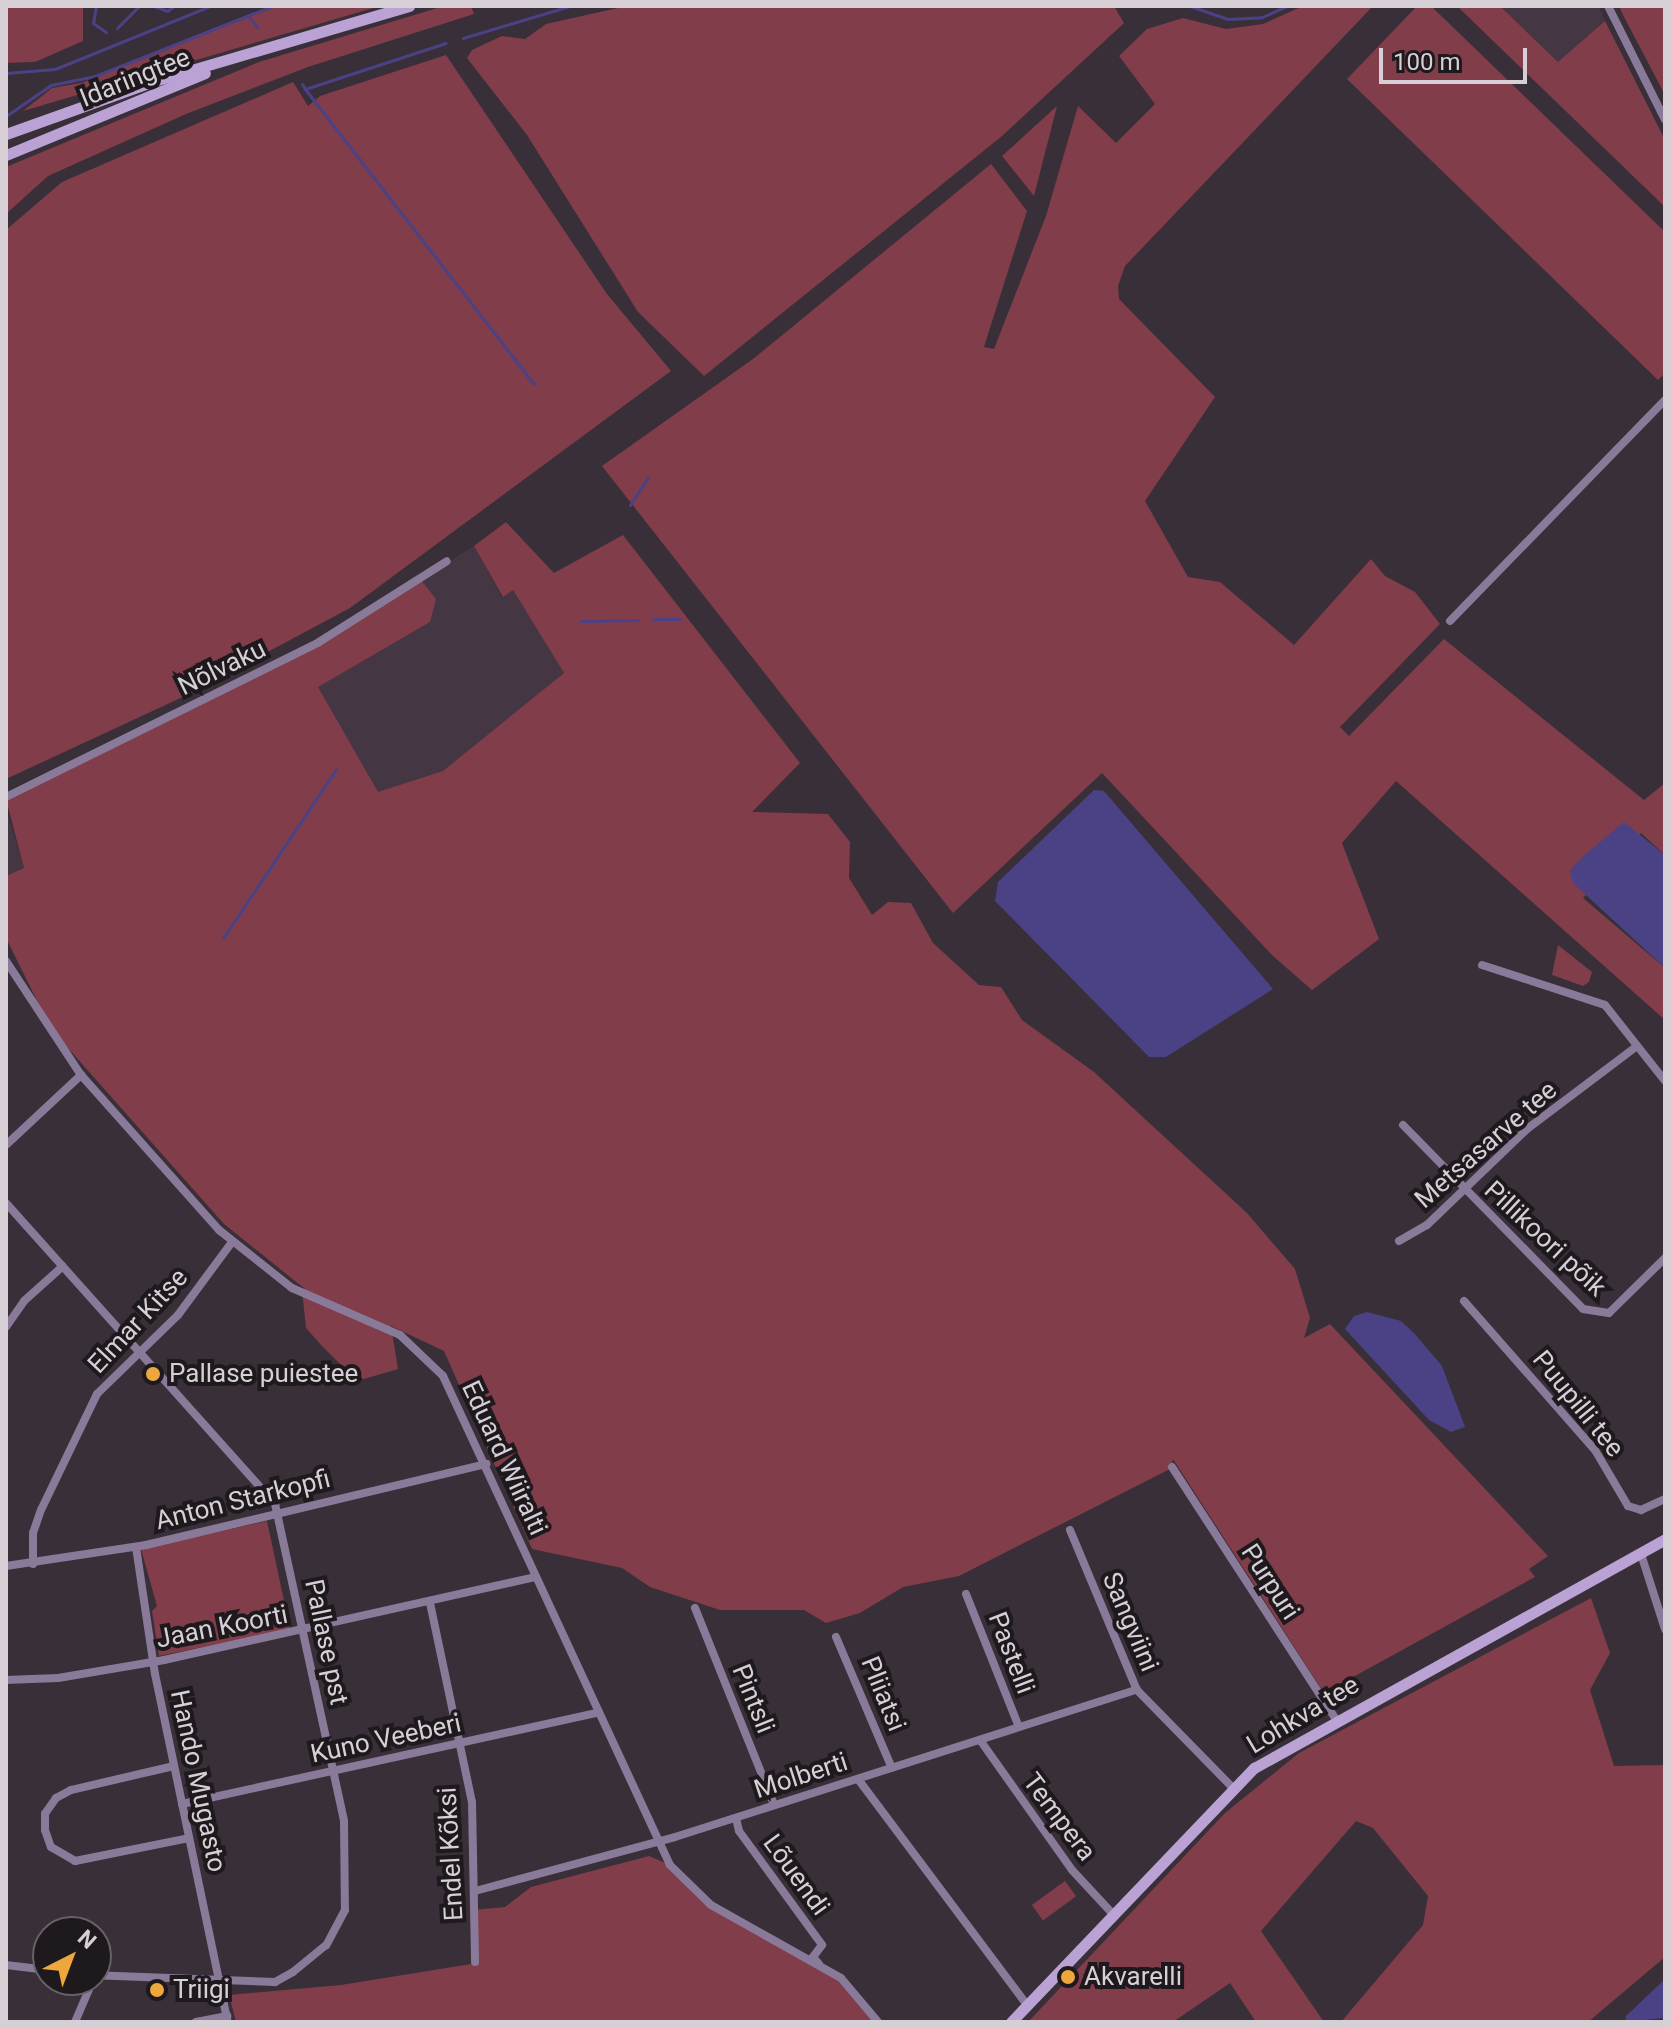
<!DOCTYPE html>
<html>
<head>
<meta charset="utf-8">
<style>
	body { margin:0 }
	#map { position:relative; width:1671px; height:2028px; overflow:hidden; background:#382f38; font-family:Roboto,sans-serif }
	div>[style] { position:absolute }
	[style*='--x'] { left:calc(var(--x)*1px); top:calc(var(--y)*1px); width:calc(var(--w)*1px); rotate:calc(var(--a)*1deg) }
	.built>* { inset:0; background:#443643 }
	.green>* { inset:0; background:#823d4a; transform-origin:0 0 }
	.water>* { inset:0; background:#4b4286 }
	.stream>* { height:3px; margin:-1.5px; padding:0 1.5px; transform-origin:1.5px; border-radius:1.5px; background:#4b4286 }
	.street>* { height:8px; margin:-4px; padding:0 4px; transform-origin:4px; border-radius:4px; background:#8a7a99 }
	.secondary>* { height:11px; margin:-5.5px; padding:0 5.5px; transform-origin:5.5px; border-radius:5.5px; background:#bba2d4 }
	.dots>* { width:22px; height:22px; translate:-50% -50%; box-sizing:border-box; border:4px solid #1d191d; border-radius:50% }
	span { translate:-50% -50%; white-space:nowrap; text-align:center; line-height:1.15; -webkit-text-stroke:8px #1d191d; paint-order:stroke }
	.street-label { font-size:26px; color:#d6d0d6 }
	.poi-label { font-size:26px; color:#d6d0d6 }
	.left { translate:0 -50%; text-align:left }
	.frame { position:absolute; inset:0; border:8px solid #d6d0d6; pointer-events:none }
	.north { position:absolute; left:32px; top:1916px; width:80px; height:80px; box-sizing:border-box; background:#1d191d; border:2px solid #676267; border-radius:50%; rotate:42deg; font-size:22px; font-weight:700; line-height:32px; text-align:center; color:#d6d0d6 }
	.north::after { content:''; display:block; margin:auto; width:28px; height:36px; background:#eea73d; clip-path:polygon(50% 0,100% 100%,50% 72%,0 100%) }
	.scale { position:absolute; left:1379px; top:48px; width:148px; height:36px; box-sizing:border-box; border:4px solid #d6d0d6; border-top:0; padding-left:10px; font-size:24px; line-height:28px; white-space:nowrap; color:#d6d0d6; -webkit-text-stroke:6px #1d191d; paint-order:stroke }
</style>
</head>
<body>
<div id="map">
	<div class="built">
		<div style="clip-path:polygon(1500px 6px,1599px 6px,1605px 21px,1559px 63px)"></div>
		<div style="clip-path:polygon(474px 546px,502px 597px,513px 590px,564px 673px,444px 771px,378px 793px,317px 686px,430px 622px,420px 579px)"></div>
		<div style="clip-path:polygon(6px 807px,24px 868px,6px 876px)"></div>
	</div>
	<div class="green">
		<div style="clip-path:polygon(6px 6px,83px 6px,83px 41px,35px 62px,6px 63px)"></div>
		<div style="clip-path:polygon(277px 6px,380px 6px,23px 111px,52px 88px,81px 83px)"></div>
		<div style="clip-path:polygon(444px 6px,471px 6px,474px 14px,308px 67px,186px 114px,48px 176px,6px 214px,6px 167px,259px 62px)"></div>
		<div style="clip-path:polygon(627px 6px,1114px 6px,1124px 23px,1002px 136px,704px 376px,638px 312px,527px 135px,467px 58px,472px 50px,502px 36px,525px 39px,546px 24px)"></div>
		<div style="clip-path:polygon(1303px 6px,1373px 6px,1125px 266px,1118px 286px,1119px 299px,1215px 397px,1145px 501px,1188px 577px,1220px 582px,1294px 645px,1371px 559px,1385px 576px,1415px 592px,1440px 624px,1340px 727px,1349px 736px,1444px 639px,1644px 800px,1665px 783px,1665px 855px,1641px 833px,1583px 898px,1665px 968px,1665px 1020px,1396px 781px,1342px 843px,1379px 939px,1312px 990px,1273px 956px,1102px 773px,953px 913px,602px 466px,753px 359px,991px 164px,1027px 211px,984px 347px,994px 349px,1046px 216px,1078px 106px,1116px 143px,1155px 104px,1119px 56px,1147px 29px,1183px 18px,1226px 29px,1263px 24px)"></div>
		<div style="clip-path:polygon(1417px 6px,1431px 6px,1665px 232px,1665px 373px,1658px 380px,1347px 79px)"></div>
		<div style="clip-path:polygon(1457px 6px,1500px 6px,1558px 62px,1605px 21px,1665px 140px,1665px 207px)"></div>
		<div style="clip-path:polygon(1619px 6px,1665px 6px,1665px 95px,1623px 15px)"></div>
		<div style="clip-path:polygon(446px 55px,607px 294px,671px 371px,350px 608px,187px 695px,6px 779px,6px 230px,62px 182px,293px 82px,308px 106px,320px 96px)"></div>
		<div style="clip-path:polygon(1057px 106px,1034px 196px,1002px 156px)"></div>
		<div style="clip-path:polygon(506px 522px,554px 573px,623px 535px,800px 763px,752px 812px,828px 814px,850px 842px,849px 878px,872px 915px,888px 902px,911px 903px,933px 943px,979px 985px,1001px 987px,1022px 1020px,1094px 1072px,1247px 1213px,1295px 1269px,1310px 1318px,1304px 1338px,1330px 1324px,1548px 1556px,1529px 1569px,1535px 1577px,1324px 1693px,1173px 1459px,1170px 1469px,959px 1576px,903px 1587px,860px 1613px,826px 1623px,804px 1610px,720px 1610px,650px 1587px,622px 1568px,532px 1549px,444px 1351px,391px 1326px,398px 1369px,357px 1381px,321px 1345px,306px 1328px,302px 1290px,310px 1293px,224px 1224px,51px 1029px,6px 938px,6px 876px,24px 868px,6px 799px,301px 653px,420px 579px,436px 599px,430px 622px,318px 687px,378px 792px,443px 771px,564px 673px,513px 590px,503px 597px,474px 546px)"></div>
		<div style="clip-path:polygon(1558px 945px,1592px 972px,1589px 982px,1583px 986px,1552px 975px)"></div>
		<div style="clip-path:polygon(267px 1521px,290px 1629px,159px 1656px,152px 1611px,157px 1606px,141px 1549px)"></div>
		<div style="clip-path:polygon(1591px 1598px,1610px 1653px,1590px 1690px,1614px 1766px,1665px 1765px,1665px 1957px,1588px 2022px,1341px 2022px,1423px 1925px,1428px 1896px,1373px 1828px,1356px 1821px,1261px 1931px,1324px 2022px,1256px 2022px,1230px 1983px,1173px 2022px,1028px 2022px,1225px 1813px,1299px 1753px)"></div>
		<div style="clip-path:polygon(649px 1856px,670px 1865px,711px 1905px,841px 1978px,876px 2022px,236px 2022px,229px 1995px,341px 1985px,471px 1964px,473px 1910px,505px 1907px,531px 1887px)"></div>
		<div style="left:1065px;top:1881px;width:19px;height:41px;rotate:54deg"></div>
	</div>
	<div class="water">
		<div style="clip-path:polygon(1094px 790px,1104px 791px,1273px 989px,1166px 1057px,1149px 1057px,995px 901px,998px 882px)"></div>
		<div style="clip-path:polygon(1624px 822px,1665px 855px,1665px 968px,1573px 883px,1570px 871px,1580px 859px)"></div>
		<div style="clip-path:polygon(1367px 1312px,1401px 1321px,1415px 1334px,1442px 1366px,1465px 1427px,1451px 1432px,1429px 1420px,1345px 1329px,1354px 1316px)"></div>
		<div style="clip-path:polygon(1665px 1979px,1665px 2018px,1625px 2022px,1626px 2016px)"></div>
	</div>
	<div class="stream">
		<div style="--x:96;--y:6;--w:17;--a:100"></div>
		<div style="--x:93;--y:23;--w:16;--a:35"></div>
		<div style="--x:154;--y:6;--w:14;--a:21"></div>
		<div style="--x:167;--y:11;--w:9;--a:-36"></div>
		<div style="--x:1190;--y:6;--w:40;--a:18.9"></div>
		<div style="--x:1228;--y:19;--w:34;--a:-3"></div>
		<div style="--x:1262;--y:17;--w:27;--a:-24"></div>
		<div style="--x:249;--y:17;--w:13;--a:51"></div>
		<div style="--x:117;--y:28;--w:31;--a:-45"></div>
		<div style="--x:463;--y:38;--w:112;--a:-16.7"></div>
		<div style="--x:6;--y:73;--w:49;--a:-4.7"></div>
		<div style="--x:55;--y:69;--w:167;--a:-22.1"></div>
		<div style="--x:302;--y:84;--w:6;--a:59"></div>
		<div style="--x:305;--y:89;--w:148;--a:-18.1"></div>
		<div style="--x:305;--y:89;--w:373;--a:52.2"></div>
		<div style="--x:6;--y:116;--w:55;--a:-34.6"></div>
		<div style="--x:51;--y:85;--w:45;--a:-11.6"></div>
		<div style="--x:95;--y:76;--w:190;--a:-21.6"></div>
		<div style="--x:630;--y:505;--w:33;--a:-57"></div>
		<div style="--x:653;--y:619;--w:27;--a:0"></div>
		<div style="--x:581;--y:621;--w:57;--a:-1"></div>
		<div style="--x:223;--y:938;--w:203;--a:-56.2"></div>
	</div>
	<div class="street">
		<div style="--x:1608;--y:6;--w:127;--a:63.4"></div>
		<div style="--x:1450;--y:621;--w:308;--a:-45.8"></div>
		<div style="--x:6;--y:797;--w:349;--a:-26.3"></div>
		<div style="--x:319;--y:642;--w:151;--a:-32.3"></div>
		<div style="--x:6;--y:961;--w:136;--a:56.7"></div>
		<div style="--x:81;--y:1075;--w:208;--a:48.3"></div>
		<div style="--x:219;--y:1230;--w:93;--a:38.5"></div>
		<div style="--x:292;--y:1288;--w:118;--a:23.5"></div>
		<div style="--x:400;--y:1335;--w:59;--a:43.6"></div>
		<div style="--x:443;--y:1376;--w:539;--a:65.1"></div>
		<div style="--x:670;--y:1865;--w:57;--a:44.3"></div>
		<div style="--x:711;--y:1905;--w:149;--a:29.3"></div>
		<div style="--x:841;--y:1978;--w:57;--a:49.9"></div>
		<div style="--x:1482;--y:965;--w:129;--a:18"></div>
		<div style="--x:1605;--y:1005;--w:97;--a:51.7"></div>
		<div style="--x:1403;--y:1125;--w:257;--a:45.6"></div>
		<div style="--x:1583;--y:1309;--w:26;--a:9"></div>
		<div style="--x:1609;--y:1313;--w:78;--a:-44.5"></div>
		<div style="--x:6;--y:1145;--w:103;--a:-43"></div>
		<div style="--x:6;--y:1203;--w:404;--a:48.2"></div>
		<div style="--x:275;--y:1504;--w:324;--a:77.7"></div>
		<div style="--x:344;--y:1821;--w:89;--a:89.4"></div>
		<div style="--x:345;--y:1910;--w:40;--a:118"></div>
		<div style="--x:326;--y:1945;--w:43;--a:140.7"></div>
		<div style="--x:293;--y:1972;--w:21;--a:151"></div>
		<div style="--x:275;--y:1982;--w:179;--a:-177.8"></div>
		<div style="--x:1399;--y:1241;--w:32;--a:-30"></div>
		<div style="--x:1427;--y:1225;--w:139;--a:-43.8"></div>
		<div style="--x:1527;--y:1129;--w:136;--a:-37"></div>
		<div style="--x:1464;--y:1301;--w:198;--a:48.7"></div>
		<div style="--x:1595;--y:1450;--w:65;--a:59.5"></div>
		<div style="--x:1628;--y:1506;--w:14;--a:17"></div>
		<div style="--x:1641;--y:1510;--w:26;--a:-25"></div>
		<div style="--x:6;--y:1327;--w:32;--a:-55"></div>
		<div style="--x:24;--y:1301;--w:52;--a:-41.9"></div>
		<div style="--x:1172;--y:1467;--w:299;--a:57"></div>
		<div style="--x:1070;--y:1530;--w:173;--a:67.3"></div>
		<div style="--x:1137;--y:1690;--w:137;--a:45.6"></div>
		<div style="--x:136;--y:1547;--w:128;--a:81.5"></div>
		<div style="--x:155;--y:1674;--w:356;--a:78.2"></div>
		<div style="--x:1641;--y:1554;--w:79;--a:72.3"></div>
		<div style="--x:33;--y:1564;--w:31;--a:-90"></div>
		<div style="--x:33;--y:1533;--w:24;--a:-71"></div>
		<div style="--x:41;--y:1510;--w:129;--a:-64.2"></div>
		<div style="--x:97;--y:1394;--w:113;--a:-44.3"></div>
		<div style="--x:178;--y:1315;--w:91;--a:-53.5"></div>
		<div style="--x:6;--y:1566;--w:142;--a:-8.5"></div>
		<div style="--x:146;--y:1545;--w:350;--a:-13.4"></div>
		<div style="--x:966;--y:1594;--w:143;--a:68.3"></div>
		<div style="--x:430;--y:1603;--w:203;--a:78.1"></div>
		<div style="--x:472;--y:1802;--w:160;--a:88.9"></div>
		<div style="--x:695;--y:1608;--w:212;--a:68.1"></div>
		<div style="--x:836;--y:1637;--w:142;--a:66.9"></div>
		<div style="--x:6;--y:1680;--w:52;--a:-2.2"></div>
		<div style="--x:58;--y:1678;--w:108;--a:-9.6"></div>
		<div style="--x:164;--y:1660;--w:381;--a:-12.6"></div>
		<div style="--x:980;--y:1740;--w:159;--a:54.7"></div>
		<div style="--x:1072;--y:1870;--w:59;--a:47.1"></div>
		<div style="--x:174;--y:1766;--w:106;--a:166.9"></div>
		<div style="--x:71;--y:1790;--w:17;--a:152"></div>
		<div style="--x:56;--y:1798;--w:19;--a:125"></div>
		<div style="--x:45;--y:1814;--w:16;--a:90"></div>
		<div style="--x:45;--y:1830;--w:18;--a:71"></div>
		<div style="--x:51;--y:1847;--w:28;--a:30"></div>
		<div style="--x:75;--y:1861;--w:116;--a:-11.4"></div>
		<div style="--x:858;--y:1779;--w:282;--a:53.2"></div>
		<div style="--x:182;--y:1804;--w:427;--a:-12.4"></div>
		<div style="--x:736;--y:1818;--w:13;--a:77"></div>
		<div style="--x:739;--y:1831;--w:141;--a:53.9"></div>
		<div style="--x:822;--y:1945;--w:15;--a:127"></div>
		<div style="--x:813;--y:1957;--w:9;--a:49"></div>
		<div style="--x:475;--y:1891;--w:207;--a:-15.1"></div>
		<div style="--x:675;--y:1837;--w:485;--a:-17.7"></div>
		<div style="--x:6;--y:1965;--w:42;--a:6.8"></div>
		<div style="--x:75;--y:2022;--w:46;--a:-66.8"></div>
		<div style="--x:196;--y:2022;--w:32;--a:-11"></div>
	</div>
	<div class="secondary">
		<div style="--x:6;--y:134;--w:157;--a:-19.7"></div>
		<div style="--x:154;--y:81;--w:266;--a:-16.4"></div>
		<div style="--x:6;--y:155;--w:215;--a:-22.4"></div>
		<div style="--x:1011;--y:2022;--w:352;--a:-46.3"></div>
		<div style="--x:1254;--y:1768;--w:470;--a:-29.1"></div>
	</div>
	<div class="dots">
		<div style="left:153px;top:1374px;background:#eea73d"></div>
		<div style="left:1068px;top:1977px;background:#eea73d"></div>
		<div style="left:157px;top:1990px;background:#eea73d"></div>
	</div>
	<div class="street-label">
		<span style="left:135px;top:78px;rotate:-22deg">Idaringtee</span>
		<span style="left:222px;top:668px;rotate:-26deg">Nõlvaku</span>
		<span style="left:1486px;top:1145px;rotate:-41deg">Metsasarve tee</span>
		<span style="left:1545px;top:1239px;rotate:43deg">Pillikoori põik</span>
		<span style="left:138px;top:1321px;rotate:-47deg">Elmar Kitse</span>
		<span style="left:1578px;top:1404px;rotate:51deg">Puupilli tee</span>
		<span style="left:504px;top:1458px;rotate:65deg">Eduard Wiiralti</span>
		<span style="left:243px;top:1500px;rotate:-14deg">Anton Starkopfi</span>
		<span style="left:1270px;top:1582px;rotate:57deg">Purpuri</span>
		<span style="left:1130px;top:1622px;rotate:67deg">Sangviini</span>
		<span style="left:222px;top:1627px;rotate:-11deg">Jaan Koorti</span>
		<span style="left:326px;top:1642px;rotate:78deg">Pallase pst</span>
		<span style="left:1011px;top:1653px;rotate:69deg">Pastelli</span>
		<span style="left:883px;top:1694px;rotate:68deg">Pliiatsi</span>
		<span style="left:753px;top:1699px;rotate:68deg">Pintsli</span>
		<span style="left:1303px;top:1715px;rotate:-31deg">Lohkva tee</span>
		<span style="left:386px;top:1739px;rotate:-12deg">Kuno Veeberi</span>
		<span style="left:801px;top:1776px;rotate:-18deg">Molberti</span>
		<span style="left:198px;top:1781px;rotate:78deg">Hando Mugasto</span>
		<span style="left:1059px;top:1817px;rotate:53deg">Tempera</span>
		<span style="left:451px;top:1854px;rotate:-93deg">Endel Kõksi</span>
		<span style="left:796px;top:1875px;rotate:54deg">Lõuendi</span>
	</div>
	<div class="poi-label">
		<span class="left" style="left:169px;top:1374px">Pallase puiestee</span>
		<span class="left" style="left:1084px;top:1977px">Akvarelli</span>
		<span class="left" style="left:173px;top:1990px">Triigi</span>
	</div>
	<div class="frame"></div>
	<div class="north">N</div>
	<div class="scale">100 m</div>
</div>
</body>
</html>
